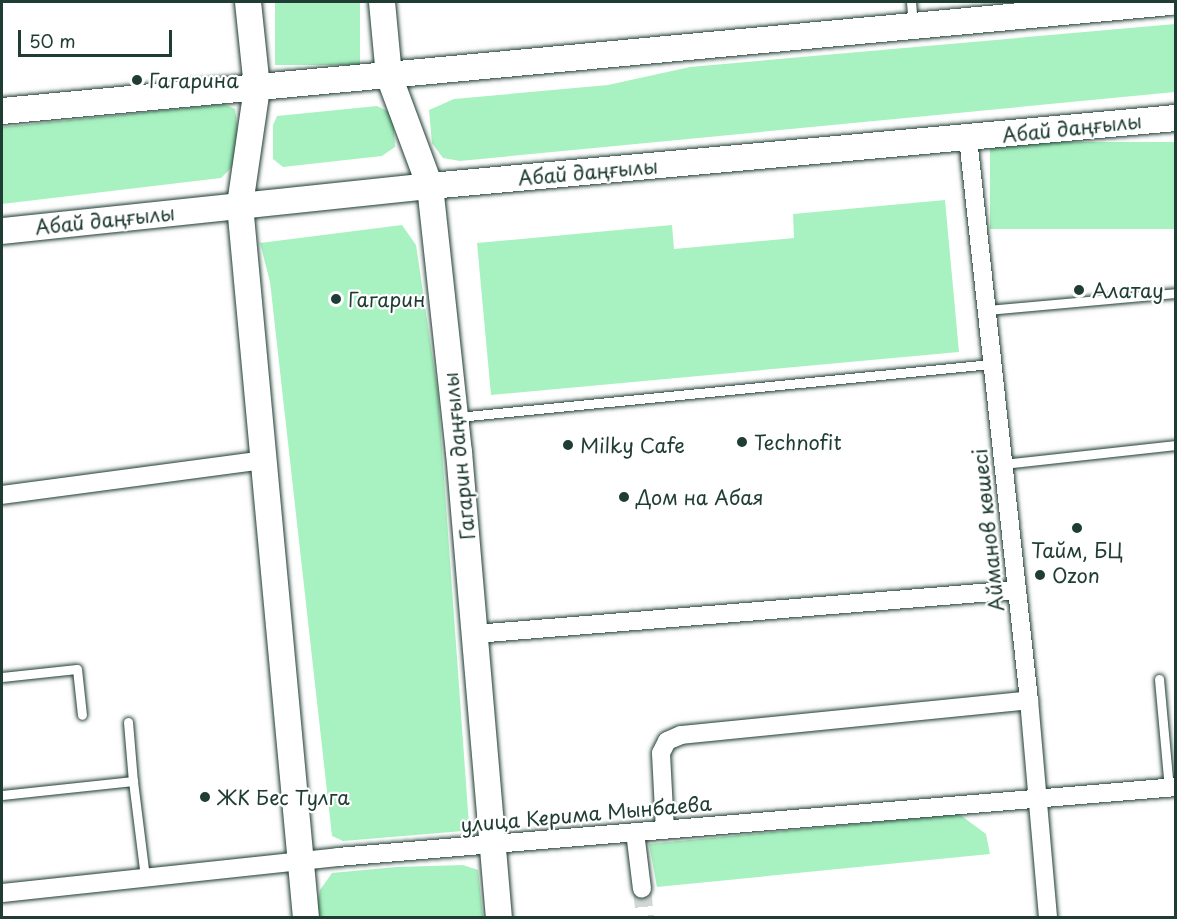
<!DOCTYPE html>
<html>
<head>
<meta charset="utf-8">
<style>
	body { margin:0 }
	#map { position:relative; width:1177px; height:919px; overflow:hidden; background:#fff; font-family:"Playpen Sans",sans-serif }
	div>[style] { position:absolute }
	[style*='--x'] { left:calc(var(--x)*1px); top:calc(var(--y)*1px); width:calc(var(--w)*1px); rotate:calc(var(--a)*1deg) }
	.green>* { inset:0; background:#a8f2c1; transform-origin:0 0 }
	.street-tunnel>* { height:18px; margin-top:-9px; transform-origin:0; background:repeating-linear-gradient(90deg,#d2d8d6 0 18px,transparent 0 27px) }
	.roads { filter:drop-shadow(0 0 2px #1f3d34) drop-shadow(0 0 2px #1f3d34) }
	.lane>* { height:9px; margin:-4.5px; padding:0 4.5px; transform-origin:4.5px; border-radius:4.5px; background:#fff }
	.street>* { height:18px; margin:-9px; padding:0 9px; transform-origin:9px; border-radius:9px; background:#fff }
	.secondary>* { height:26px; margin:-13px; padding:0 13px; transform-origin:13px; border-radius:13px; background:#fff }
	.dots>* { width:16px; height:16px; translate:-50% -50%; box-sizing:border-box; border:3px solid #fff; border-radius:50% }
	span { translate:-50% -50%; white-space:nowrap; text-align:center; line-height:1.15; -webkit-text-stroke:4.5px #fff; paint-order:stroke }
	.poi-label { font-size:20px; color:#1f3d34 }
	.left { translate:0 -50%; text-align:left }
	.street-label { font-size:20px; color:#1f3d34 }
	.frame { position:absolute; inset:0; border:3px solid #1f3d34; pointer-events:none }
	.scale { position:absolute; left:18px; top:30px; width:154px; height:27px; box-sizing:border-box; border:3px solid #1f3d34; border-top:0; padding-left:8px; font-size:18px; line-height:21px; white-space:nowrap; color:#1f3d34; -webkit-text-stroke:4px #fff; paint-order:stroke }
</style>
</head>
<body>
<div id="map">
	<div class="green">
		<div style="left:275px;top:2px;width:85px;height:63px"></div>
		<div style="clip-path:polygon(1175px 24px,1175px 92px,460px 161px,443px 158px,432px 143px,429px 110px,454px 99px,608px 85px,690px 67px)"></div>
		<div style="clip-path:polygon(224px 104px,235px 109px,238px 132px,233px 166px,221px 178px,2px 204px,2px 127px)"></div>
		<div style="clip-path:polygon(377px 106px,393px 114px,395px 147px,382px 156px,283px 167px,273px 159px,273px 125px,277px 116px)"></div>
		<div style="left:1175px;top:142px;width:87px;height:185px;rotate:90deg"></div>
		<div style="clip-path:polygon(945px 200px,959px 352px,491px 395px,477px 243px,672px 225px,674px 249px,794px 238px,793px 214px)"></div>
		<div style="clip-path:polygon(402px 225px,416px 245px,438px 394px,469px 825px,463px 831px,343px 841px,332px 836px,270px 282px,260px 243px)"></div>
		<div style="clip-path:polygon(959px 814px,986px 834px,990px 854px,657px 887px,649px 844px)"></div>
		<div style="clip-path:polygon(463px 865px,478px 870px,483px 917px,315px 918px,320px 890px,332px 873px,397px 867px)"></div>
	</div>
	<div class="street-tunnel">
		<div style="--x:642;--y:889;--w:29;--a:84"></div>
	</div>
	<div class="roads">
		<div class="lane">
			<div style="--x:911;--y:2;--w:21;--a:85"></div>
			<div style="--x:986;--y:310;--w:191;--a:-5.1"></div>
			<div style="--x:458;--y:417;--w:536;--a:-5.68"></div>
			<div style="--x:1003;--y:464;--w:174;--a:-6.3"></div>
			<div style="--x:2;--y:677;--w:75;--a:-6.1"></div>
			<div style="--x:77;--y:669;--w:46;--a:83.8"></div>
			<div style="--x:1159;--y:679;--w:109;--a:84.8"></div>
			<div style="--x:128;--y:722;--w:59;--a:85.2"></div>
			<div style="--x:2;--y:795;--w:132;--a:-6.1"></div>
			<div style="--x:133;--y:781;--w:98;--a:82.9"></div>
		</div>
		<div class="street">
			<div style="--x:968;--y:138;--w:565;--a:83.81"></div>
			<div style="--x:1029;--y:700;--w:219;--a:85"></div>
			<div style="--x:2;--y:495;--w:264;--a:-7.6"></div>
			<div style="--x:475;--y:634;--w:544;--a:-4.64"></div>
			<div style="--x:665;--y:830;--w:77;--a:-93"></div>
			<div style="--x:661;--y:753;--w:13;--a:-63"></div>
			<div style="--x:667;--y:741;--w:15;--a:-23"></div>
			<div style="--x:681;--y:735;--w:350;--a:-5.7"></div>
			<div style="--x:635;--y:832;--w:57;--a:83"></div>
			<div style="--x:2;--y:893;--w:338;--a:-6.1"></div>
			<div style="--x:338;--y:857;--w:841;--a:-4.77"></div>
		</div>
		<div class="secondary">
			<div style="--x:248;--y:2;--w:86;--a:84"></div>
			<div style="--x:257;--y:88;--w:118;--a:98.3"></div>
			<div style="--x:240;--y:205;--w:716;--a:84.71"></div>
			<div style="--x:382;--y:2;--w:74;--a:84.6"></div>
			<div style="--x:389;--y:76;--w:117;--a:69.6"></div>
			<div style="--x:430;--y:186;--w:268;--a:83.8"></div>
			<div style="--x:459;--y:452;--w:468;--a:85.1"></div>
			<div style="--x:2;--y:111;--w:1173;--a:-5.33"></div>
			<div style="--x:2;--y:231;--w:430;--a:-6"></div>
			<div style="--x:430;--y:186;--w:749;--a:-5.21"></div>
		</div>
	</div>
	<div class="dots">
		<div style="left:137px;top:80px;background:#1f3d34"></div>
		<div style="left:1079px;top:290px;background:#1f3d34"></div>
		<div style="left:336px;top:299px;background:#1f3d34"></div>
		<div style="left:742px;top:442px;background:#1f3d34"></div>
		<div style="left:568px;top:445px;background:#1f3d34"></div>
		<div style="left:624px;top:497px;background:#1f3d34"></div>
		<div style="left:1077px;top:528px;background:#1f3d34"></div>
		<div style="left:1040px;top:575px;background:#1f3d34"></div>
		<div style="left:205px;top:797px;background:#1f3d34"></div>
	</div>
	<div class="poi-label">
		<span class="left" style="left:149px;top:80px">Гагарина</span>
		<span class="left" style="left:1092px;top:290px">Алатау</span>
		<span class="left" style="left:348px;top:299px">Гагарин</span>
		<span class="left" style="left:754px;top:442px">Technofit</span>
		<span class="left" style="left:580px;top:445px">Milky Cafe</span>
		<span class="left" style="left:636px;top:497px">Дом на Абая</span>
		<span style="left:1077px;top:550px">Тайм, БЦ</span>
		<span class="left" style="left:1052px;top:575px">Ozon</span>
		<span class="left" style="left:217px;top:797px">ЖК Бес Тулга</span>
	</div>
	<div class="street-label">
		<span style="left:1072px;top:128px;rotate:-6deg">Абай даңғылы</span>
		<span style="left:588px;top:172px;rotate:-5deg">Абай даңғылы</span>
		<span style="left:105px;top:220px;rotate:-6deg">Абай даңғылы</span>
		<span style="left:459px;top:456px;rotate:-96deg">Гагарин даңғылы</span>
		<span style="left:988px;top:530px;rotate:-96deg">Айманов көшесі</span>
		<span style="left:586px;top:814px;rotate:-5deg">улица Керима Мынбаева</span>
	</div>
	<div class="frame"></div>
	<div class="scale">50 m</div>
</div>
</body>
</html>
